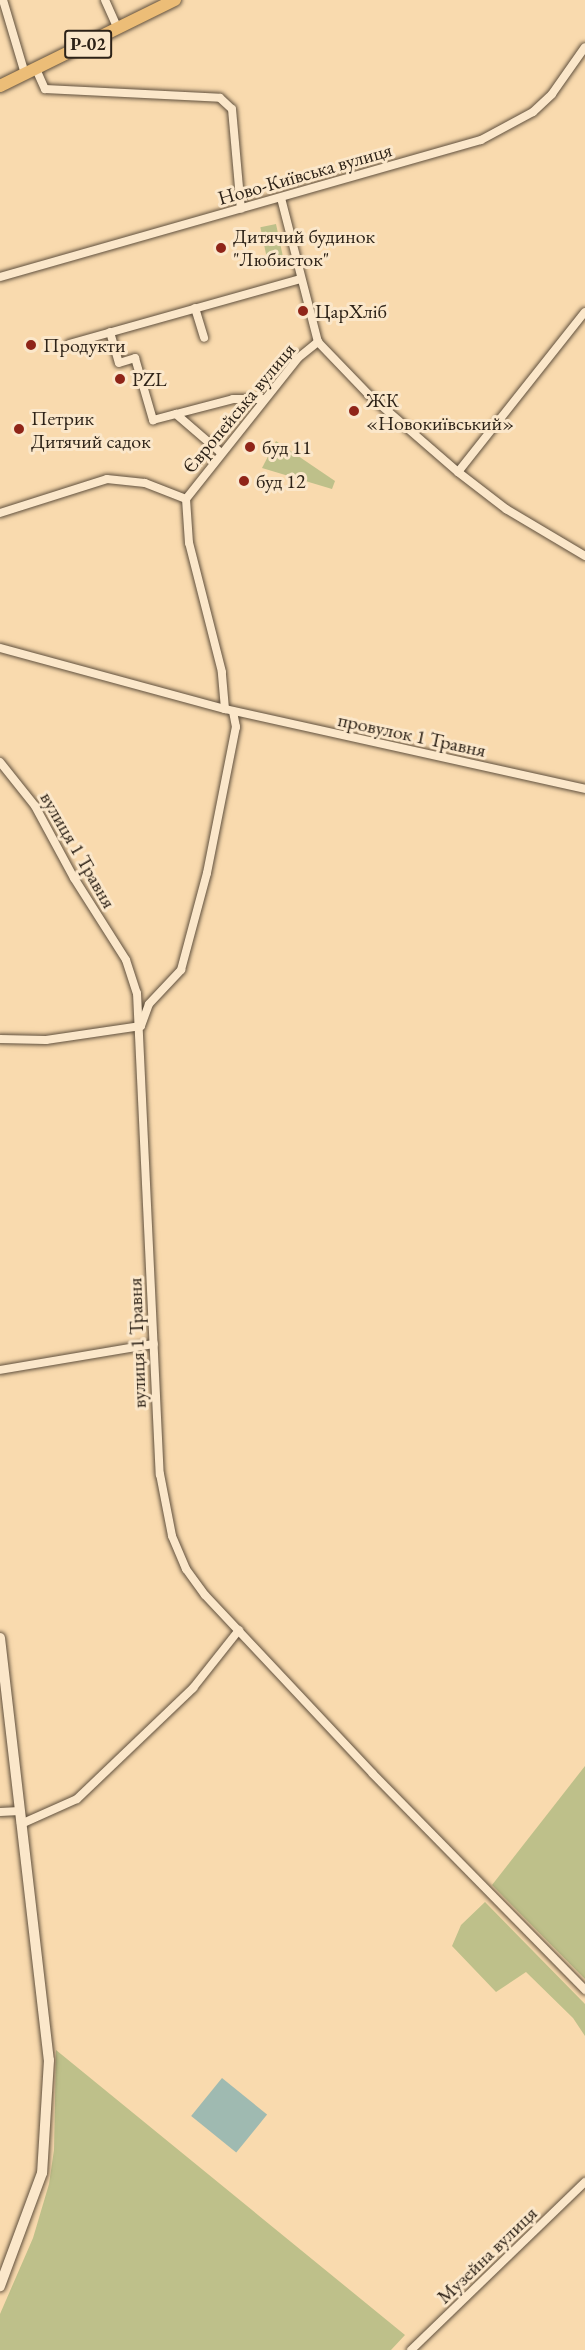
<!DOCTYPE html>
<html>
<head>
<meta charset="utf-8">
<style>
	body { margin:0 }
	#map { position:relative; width:585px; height:2350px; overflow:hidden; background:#f9daae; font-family:"EB Garamond",serif }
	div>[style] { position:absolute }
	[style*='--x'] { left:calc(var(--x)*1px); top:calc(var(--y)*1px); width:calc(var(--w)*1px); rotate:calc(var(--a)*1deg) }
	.green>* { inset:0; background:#bec08a; transform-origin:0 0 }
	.water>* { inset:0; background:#9fbab1; transform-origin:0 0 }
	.roads { filter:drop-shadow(0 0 2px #60503d) drop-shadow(0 0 2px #60503d) }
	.street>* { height:8px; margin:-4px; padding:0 4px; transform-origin:4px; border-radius:4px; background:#fbe7ca }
	.secondary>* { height:10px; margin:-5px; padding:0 5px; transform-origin:5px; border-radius:5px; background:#fbe7ca }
	.primary>* { height:12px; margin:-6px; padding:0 6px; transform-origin:6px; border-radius:6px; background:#ecbd77 }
	.dots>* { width:16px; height:16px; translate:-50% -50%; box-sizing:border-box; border:3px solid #fbe7ca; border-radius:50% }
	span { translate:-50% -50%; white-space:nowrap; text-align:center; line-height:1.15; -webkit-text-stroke:6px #fbe7ca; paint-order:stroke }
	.shield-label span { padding:2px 4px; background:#fbe7ca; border:2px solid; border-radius:4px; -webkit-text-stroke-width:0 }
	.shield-label { font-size:18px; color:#2d2217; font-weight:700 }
	.street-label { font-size:20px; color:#2d2217 }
	.poi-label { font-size:20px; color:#2d2217 }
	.left { translate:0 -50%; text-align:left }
</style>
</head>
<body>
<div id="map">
	<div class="green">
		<div style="left:276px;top:224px;width:42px;height:16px;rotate:78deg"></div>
		<div style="clip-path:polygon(276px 441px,335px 481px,332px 489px,262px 468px)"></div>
		<div style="clip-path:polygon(585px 1766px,585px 1979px,492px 1885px)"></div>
		<div style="clip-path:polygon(485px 1902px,585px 2004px,585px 2036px,573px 2018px,526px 1972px,496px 1992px,452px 1946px,461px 1925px)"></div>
		<div style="clip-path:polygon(56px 2050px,405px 2335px,391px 2350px,0 2350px,0 2314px,33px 2238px,49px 2184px,54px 2150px)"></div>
	</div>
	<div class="water">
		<div style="left:222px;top:2078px;width:58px;height:49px;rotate:39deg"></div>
	</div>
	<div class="roads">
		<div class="street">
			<div style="--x:3;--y:0;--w:77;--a:73.4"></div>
			<div style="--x:105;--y:0;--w:32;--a:66"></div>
			<div style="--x:36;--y:69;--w:22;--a:66"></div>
			<div style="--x:45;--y:89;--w:175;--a:2.9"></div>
			<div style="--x:220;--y:98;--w:16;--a:43"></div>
			<div style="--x:232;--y:109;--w:100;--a:84.9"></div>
			<div style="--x:281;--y:198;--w:149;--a:75.6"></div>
			<div style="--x:318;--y:342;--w:72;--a:46.1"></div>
			<div style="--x:368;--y:394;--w:119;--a:40.9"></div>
			<div style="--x:458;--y:472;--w:61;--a:37.6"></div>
			<div style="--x:506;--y:509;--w:92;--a:30.7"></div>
			<div style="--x:0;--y:277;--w:500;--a:-15.9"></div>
			<div style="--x:481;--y:140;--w:59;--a:-28.3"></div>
			<div style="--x:533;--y:112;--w:26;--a:-43"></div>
			<div style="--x:552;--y:94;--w:57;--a:-54.9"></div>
			<div style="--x:195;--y:308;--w:31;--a:73"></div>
			<div style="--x:110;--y:332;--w:32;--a:74"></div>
			<div style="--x:119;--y:363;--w:17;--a:-17"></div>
			<div style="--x:135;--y:358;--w:65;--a:73.8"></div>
			<div style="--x:153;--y:420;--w:24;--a:-15"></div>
			<div style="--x:69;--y:344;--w:240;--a:-15.7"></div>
			<div style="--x:220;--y:452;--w:58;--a:-139.2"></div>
			<div style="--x:176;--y:414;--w:59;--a:-14.7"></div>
			<div style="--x:233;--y:399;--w:30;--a:0"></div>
			<div style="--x:458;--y:472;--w:204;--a:-51.6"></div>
			<div style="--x:0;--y:513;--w:112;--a:-17.6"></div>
			<div style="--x:107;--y:479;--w:38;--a:6"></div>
			<div style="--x:145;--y:483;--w:44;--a:21.3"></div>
			<div style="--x:0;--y:648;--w:233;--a:15.2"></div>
			<div style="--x:225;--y:709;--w:369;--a:12.5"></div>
			<div style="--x:225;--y:709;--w:37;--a:-95"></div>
			<div style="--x:222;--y:672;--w:133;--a:-104.3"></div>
			<div style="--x:189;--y:543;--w:44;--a:-93.9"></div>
			<div style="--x:186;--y:499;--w:180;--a:-51.5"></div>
			<div style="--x:298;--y:358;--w:26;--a:-39"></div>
			<div style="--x:0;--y:762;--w:56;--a:51.5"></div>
			<div style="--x:35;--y:806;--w:82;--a:61.6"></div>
			<div style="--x:74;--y:878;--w:97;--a:57.6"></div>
			<div style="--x:126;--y:960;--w:35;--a:72"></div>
			<div style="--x:137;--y:993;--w:482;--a:87.3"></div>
			<div style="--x:160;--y:1474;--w:63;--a:79"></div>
			<div style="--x:172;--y:1536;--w:36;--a:67"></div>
			<div style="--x:186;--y:1569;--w:32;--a:54"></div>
			<div style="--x:205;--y:1595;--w:245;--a:46.8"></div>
			<div style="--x:373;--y:1774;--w:303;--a:45.5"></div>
			<div style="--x:0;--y:1039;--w:46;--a:1.2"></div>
			<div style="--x:46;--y:1040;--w:96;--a:-8.4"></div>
			<div style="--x:141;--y:1026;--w:23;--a:-70"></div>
			<div style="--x:149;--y:1004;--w:47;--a:-46.7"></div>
			<div style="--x:181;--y:970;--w:100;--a:-75"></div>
			<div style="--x:207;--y:873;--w:149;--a:-78.8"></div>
			<div style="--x:236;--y:727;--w:16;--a:-101"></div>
			<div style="--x:0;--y:1370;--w:156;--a:-9.6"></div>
			<div style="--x:0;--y:1812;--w:20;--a:-3"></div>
			<div style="--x:20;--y:1811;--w:13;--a:86"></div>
			<div style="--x:21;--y:1824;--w:61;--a:-24.1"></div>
			<div style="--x:77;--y:1799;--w:161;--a:-43.7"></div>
			<div style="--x:193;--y:1688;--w:74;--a:-51.6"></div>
			<div style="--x:411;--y:2350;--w:242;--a:-44"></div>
		</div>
		<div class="secondary">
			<div style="--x:0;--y:1638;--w:425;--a:83.4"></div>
			<div style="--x:49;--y:2060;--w:113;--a:93.5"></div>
			<div style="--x:42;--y:2173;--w:121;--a:110.4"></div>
		</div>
		<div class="primary">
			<div style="--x:0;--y:86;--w:195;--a:-26.2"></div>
		</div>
	</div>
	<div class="dots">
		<div style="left:221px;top:248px;background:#8f2418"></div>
		<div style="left:303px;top:311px;background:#8f2418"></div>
		<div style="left:31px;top:345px;background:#8f2418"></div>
		<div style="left:120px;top:379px;background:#8f2418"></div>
		<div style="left:354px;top:411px;background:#8f2418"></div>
		<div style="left:19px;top:429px;background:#8f2418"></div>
		<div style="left:250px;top:447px;background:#8f2418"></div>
		<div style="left:244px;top:481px;background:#8f2418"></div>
	</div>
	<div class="shield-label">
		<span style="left:88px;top:44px">Р-02</span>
	</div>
	<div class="street-label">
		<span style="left:305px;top:174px;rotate:-16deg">Ново-Київська вулиця</span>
		<span style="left:239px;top:408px;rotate:-50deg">Європейська вулиця</span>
		<span style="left:412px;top:735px;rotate:12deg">провулок 1 Травня</span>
		<span style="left:78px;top:850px;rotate:60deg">вулиця 1 Травня</span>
		<span style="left:137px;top:1343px;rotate:-92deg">вулиця 1 Травня</span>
		<span style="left:487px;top:2255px;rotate:-44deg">Музейна вулиця</span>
	</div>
	<div class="poi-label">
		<span class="left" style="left:233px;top:248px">Дитячий будинок<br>"Любисток"</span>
		<span class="left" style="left:315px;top:311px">ЦарХліб</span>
		<span class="left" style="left:43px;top:345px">Продукти</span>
		<span class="left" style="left:132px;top:379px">PZL</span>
		<span class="left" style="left:366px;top:412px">ЖК<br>«Новокиївський»</span>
		<span class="left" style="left:31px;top:430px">Петрик<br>Дитячий садок</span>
		<span class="left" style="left:262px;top:447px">буд 11</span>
		<span class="left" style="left:256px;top:481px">буд 12</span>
	</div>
</div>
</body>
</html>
